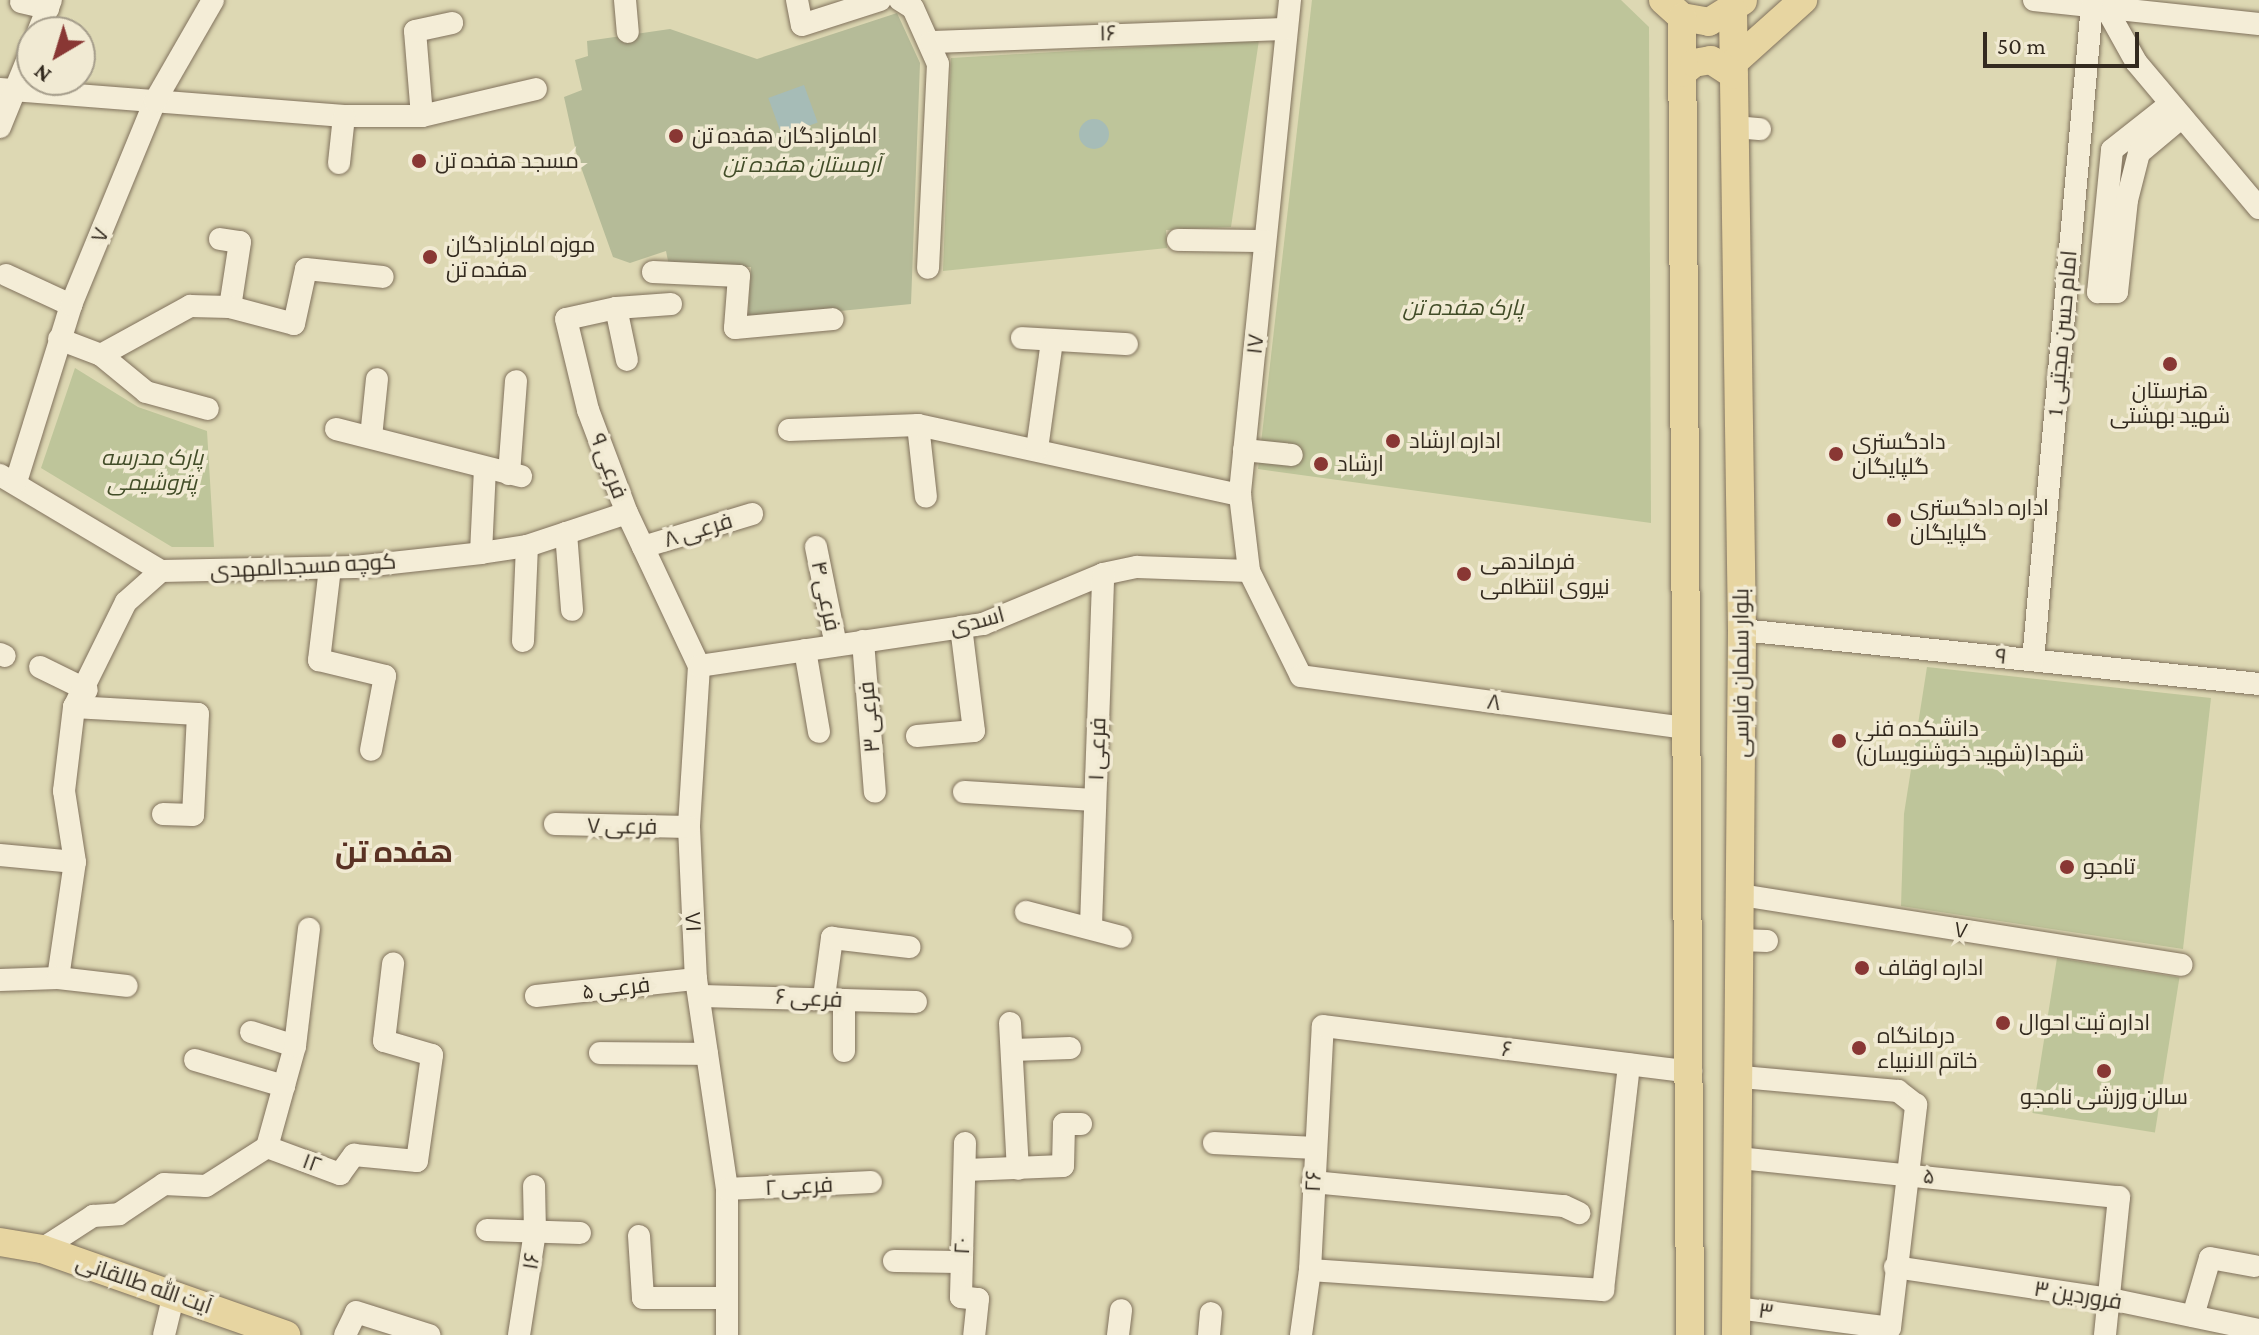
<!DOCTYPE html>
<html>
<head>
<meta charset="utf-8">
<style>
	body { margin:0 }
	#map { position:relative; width:2259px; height:1335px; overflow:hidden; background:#e8dfc5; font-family:"Crimson Pro",Cairo,serif }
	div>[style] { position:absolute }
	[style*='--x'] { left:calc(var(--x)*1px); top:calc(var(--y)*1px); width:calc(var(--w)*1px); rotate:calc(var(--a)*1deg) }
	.farmland>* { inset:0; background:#ddd8b3 }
	.green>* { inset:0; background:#bec59a; transform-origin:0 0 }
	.cemetery>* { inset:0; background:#b5bb98 }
	.water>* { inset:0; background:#a6bcb7; transform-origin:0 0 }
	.round { border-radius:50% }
	.roads { filter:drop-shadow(0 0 2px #81725d) drop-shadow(0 0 2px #81725d) }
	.minor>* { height:22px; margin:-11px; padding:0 11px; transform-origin:11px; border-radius:11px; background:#f4edd7 }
	.major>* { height:28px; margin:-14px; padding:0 14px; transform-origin:14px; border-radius:14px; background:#e7d5a1 }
	.dots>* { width:22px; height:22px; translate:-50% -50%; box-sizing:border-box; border:4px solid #f1ead3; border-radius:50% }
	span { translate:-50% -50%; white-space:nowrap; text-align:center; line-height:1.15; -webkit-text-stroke:7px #f1ead3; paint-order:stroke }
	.street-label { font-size:22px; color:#332a1f }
	.poi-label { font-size:22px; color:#332a1f }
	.left { translate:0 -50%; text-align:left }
	.park-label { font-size:22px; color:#424d28; font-style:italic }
	.district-label { font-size:30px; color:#5a3224; font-weight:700 }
	.north { position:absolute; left:16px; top:16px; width:80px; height:80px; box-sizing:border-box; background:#f1ead3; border:2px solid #a59d8b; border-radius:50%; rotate:218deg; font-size:22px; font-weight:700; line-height:32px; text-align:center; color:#332a1f }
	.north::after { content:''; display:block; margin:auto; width:28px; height:36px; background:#893734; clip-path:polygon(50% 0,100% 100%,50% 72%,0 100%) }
	.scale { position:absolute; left:1983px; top:32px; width:156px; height:36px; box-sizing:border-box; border:4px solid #332a1f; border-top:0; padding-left:10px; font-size:24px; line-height:28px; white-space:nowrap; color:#332a1f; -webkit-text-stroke:6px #f1ead3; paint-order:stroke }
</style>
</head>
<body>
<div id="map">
	<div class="farmland">
		<div style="clip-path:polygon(evenodd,0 0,2259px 0,2259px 1335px,0 1335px,0 0,32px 32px,80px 32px,80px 80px,32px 80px,32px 32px)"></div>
	</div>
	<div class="green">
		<div style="clip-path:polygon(1312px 0,1621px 0,1649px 27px,1651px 523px,1258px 469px)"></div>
		<div style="clip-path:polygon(1259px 40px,1231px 227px,1166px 230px,1167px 248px,943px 271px,951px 58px)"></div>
		<div style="clip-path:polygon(75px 368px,138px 407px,207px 431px,214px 547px,172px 547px,41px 468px)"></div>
		<div style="clip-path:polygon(1927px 667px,2211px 698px,2183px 949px,1901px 906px,1904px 814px)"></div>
		<div style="left:2057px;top:958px;width:124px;height:157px;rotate:9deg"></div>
	</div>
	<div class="cemetery">
		<div style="clip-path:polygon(897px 13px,920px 63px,911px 304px,748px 320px,751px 267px,669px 266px,666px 251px,630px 263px,613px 257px,577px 156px,564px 97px,582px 90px,575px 60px,588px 56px,587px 41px,670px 29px,757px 59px)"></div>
	</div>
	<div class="water">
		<div style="left:804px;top:85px;width:40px;height:38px;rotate:70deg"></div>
		<div class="round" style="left:1079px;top:119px;width:30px;height:30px"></div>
	</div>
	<div class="roads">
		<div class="minor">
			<div style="--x:625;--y:0;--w:32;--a:85"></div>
			<div style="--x:797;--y:0;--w:25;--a:79"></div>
			<div style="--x:802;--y:25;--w:82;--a:-17.8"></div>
			<div style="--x:900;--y:0;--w:15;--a:32"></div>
			<div style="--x:913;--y:8;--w:61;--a:65.9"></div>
			<div style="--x:938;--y:64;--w:204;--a:92.8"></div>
			<div style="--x:1290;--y:0;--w:498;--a:95.8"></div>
			<div style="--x:1240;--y:495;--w:77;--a:83.2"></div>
			<div style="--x:1249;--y:571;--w:117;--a:63.7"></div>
			<div style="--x:1301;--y:676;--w:389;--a:7.7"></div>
			<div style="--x:2034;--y:0;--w:226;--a:6.1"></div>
			<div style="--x:21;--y:2;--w:28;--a:13"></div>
			<div style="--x:2106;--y:8;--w:62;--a:60.9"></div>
			<div style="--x:2136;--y:62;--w:191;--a:49.9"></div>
			<div style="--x:38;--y:32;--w:35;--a:-68"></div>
			<div style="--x:931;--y:42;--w:355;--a:-2.1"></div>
			<div style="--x:0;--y:89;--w:345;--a:4.5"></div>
			<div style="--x:344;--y:116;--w:78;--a:0"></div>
			<div style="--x:422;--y:116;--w:117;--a:-13.3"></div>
			<div style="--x:2170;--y:104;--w:74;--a:141.6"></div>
			<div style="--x:2112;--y:150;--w:143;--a:95.6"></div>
			<div style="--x:2098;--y:292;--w:19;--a:0"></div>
			<div style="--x:2117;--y:292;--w:93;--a:-83.8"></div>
			<div style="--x:2127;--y:200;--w:49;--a:-75.7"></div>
			<div style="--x:2139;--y:153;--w:56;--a:-39.9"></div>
			<div style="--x:422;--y:116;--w:85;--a:-94.7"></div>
			<div style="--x:415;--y:31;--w:38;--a:-12"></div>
			<div style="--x:0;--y:127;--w:85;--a:-67.9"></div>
			<div style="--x:1735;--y:127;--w:25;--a:5"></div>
			<div style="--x:339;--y:163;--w:47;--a:-83.9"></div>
			<div style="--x:220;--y:239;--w:20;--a:9"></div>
			<div style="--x:240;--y:242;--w:66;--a:98.7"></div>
			<div style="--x:1178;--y:240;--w:87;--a:0.7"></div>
			<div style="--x:653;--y:272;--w:86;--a:2.7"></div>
			<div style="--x:739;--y:276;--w:52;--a:94.4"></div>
			<div style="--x:735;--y:328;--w:98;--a:-5.2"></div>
			<div style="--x:6;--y:275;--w:72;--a:24.8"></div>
			<div style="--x:671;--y:304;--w:55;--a:175.8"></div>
			<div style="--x:616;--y:308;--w:51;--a:167.6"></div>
			<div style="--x:566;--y:319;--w:94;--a:76.4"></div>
			<div style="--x:588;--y:410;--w:110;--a:69.3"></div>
			<div style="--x:627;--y:513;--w:169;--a:64.8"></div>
			<div style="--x:699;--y:666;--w:161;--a:93.6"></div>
			<div style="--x:689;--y:827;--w:152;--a:87.4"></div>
			<div style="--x:696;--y:979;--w:212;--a:81.6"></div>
			<div style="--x:727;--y:1189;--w:146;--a:90"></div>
			<div style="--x:616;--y:308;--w:53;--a:78.1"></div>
			<div style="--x:1022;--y:338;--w:105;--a:3.3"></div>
			<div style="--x:59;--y:339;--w:45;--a:20.9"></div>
			<div style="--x:101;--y:355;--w:58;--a:39.4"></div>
			<div style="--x:146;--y:392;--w:64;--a:15.3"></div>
			<div style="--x:101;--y:355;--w:102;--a:-28.8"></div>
			<div style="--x:190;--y:306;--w:40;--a:1.4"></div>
			<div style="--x:230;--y:307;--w:66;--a:14.9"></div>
			<div style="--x:294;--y:324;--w:56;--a:-77.7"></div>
			<div style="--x:306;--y:269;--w:77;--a:5.9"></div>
			<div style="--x:918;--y:425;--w:72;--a:83.7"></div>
			<div style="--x:336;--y:429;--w:191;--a:14.3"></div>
			<div style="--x:789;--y:430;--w:129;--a:-2.2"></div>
			<div style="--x:918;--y:425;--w:330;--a:12.3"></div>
			<div style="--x:371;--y:437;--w:58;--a:-84.1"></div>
			<div style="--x:1037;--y:449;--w:109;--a:-82.1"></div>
			<div style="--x:1244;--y:450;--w:48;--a:5.9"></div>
			<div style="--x:509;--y:474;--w:93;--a:-85.7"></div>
			<div style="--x:0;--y:475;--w:187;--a:30.8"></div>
			<div style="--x:161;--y:571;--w:194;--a:-1.2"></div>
			<div style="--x:355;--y:567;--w:127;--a:-6.3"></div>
			<div style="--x:481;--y:553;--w:47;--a:-8.7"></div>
			<div style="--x:527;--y:546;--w:105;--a:-18.3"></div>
			<div style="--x:16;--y:482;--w:185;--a:-72.7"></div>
			<div style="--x:71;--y:305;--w:221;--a:-67.6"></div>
			<div style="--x:155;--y:101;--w:116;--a:-60.1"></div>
			<div style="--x:566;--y:533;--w:77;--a:85.5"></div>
			<div style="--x:643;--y:547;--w:114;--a:-16.8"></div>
			<div style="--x:816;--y:547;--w:100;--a:78.5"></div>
			<div style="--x:481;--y:553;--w:84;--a:-87.3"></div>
			<div style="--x:330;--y:568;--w:93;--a:96.8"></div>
			<div style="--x:319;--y:660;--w:68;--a:13.6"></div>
			<div style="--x:385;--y:676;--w:75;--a:100.7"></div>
			<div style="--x:1742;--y:630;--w:520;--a:5.96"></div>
			<div style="--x:523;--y:641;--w:95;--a:-87.6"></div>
			<div style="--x:863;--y:641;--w:151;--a:85.5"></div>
			<div style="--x:805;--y:650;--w:83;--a:80.3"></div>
			<div style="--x:0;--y:654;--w:5;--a:22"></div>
			<div style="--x:2033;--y:660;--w:657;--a:-84.85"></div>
			<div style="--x:699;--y:666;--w:287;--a:-8.4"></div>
			<div style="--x:983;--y:624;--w:130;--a:-22.6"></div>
			<div style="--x:1103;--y:574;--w:35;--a:-12"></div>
			<div style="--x:1137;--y:567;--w:112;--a:2"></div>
			<div style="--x:40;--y:667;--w:52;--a:26.1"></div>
			<div style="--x:74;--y:707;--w:124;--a:3.2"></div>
			<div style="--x:198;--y:714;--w:101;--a:92.8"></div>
			<div style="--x:193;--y:815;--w:30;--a:-178"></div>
			<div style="--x:917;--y:736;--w:57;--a:-5"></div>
			<div style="--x:974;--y:731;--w:105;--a:-97.1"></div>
			<div style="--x:964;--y:792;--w:131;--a:3.5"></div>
			<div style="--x:555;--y:824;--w:134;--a:1.3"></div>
			<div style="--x:0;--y:855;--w:75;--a:5.3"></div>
			<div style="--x:1741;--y:895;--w:446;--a:9"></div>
			<div style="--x:1026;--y:912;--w:98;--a:14.7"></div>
			<div style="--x:1091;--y:925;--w:351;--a:-88"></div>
			<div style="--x:1741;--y:940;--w:26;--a:2"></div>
			<div style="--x:58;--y:978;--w:117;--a:-81.7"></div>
			<div style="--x:75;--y:862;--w:72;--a:-98.8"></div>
			<div style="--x:64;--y:791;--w:85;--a:-83.2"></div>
			<div style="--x:74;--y:707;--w:117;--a:-63.7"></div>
			<div style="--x:126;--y:602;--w:47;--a:-41.5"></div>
			<div style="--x:0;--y:980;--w:58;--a:-2"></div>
			<div style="--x:58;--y:978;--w:69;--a:6.6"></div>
			<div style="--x:536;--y:996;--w:161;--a:-6.1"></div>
			<div style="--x:702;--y:996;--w:214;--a:1.6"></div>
			<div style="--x:824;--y:997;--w:60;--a:-82.3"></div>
			<div style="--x:832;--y:938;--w:78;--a:6.7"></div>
			<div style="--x:1010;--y:1023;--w:146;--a:86.9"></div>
			<div style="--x:251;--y:1032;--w:46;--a:17.7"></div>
			<div style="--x:1013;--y:1050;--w:57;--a:-2"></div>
			<div style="--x:844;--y:1051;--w:51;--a:-90"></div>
			<div style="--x:600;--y:1053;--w:107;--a:0.5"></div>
			<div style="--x:195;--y:1060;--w:93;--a:16.3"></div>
			<div style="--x:965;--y:1143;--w:154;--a:91.5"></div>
			<div style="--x:961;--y:1297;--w:17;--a:7"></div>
			<div style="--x:978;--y:1299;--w:36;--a:96"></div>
			<div style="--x:1214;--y:1143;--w:101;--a:2.8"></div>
			<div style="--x:267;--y:1147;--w:105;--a:-74.5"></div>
			<div style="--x:295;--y:1046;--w:118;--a:-83.2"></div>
			<div style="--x:1739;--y:1158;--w:382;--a:5.9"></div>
			<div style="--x:2119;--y:1197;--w:139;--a:95.8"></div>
			<div style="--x:966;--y:1170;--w:97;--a:-2.4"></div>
			<div style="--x:1063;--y:1166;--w:42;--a:-88.6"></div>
			<div style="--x:1064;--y:1124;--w:17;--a:0"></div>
			<div style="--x:1313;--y:1182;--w:252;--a:5.5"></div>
			<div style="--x:1564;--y:1206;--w:17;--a:25"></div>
			<div style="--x:727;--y:1189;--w:144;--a:-2.8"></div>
			<div style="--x:487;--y:1230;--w:93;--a:1.8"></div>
			<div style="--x:639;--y:1236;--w:62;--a:86.3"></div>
			<div style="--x:643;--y:1298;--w:83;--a:0"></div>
			<div style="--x:42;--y:1249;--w:61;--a:-32.9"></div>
			<div style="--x:93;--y:1216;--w:26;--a:-4"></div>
			<div style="--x:119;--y:1214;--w:54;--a:-33.7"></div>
			<div style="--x:164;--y:1184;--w:42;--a:2.7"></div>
			<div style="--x:206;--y:1186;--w:72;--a:-32.6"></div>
			<div style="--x:267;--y:1147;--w:78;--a:20.3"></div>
			<div style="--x:340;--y:1174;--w:24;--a:-54"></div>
			<div style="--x:354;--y:1155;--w:63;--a:5.4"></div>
			<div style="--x:417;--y:1161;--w:107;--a:-81.9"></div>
			<div style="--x:432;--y:1055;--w:50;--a:-163.7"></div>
			<div style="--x:384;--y:1041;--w:78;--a:-83.3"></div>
			<div style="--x:894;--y:1261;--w:67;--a:0.9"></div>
			<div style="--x:1895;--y:1267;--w:217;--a:8.5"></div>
			<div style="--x:2110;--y:1299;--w:152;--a:11.8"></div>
			<div style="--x:1310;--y:1270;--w:294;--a:3.9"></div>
			<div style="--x:1603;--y:1290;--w:227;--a:-83.4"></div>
			<div style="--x:1737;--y:1308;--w:154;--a:7.4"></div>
			<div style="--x:1890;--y:1328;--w:225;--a:-83.3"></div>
			<div style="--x:1916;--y:1105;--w:23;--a:-142"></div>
			<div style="--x:1898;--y:1091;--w:157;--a:-174.9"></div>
			<div style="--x:2193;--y:1316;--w:60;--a:-73.7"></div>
			<div style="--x:2210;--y:1258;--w:45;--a:10.3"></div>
			<div style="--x:164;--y:1335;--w:42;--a:-76.3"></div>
			<div style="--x:345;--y:1335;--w:25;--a:-64"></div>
			<div style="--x:356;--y:1312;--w:77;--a:17.5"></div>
			<div style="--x:519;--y:1335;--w:104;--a:-81.2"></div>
			<div style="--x:535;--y:1232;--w:46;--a:-91.2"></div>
			<div style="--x:1118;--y:1335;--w:25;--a:-83"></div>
			<div style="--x:1209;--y:1335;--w:22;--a:-85"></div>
			<div style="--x:1301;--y:1335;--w:66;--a:-82.1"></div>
			<div style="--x:1310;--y:1270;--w:244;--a:-87"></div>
			<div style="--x:1323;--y:1026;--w:371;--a:7.1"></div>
		</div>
		<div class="major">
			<div style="--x:1663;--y:0;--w:25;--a:42"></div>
			<div style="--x:1682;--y:17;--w:27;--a:10"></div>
			<div style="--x:1709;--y:22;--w:40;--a:-32"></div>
			<div style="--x:1733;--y:11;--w:619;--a:89.17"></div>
			<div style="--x:1742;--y:630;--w:705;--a:90.49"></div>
			<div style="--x:1682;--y:17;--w:1318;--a:89.65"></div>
			<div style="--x:1734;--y:62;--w:93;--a:-41.9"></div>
			<div style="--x:1682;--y:73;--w:16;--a:-40"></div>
			<div style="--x:1694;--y:63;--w:17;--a:-10"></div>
			<div style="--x:1711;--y:60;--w:27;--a:33"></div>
			<div style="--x:0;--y:1242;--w:43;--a:9.5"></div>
			<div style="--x:42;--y:1249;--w:259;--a:19.4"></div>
		</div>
	</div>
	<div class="dots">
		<div style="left:676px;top:136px;background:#893734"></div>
		<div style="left:419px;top:161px;background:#893734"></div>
		<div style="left:430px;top:257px;background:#893734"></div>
		<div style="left:2170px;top:364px;background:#893734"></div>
		<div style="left:1393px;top:441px;background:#893734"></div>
		<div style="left:1836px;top:454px;background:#893734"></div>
		<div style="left:1321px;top:464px;background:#893734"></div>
		<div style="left:1894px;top:520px;background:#893734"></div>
		<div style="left:1464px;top:574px;background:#893734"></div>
		<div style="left:1839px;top:741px;background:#893734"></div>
		<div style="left:2067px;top:867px;background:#893734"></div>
		<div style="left:1862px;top:968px;background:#893734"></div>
		<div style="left:2003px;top:1023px;background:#893734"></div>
		<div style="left:1859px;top:1048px;background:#893734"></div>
		<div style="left:2104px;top:1071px;background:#893734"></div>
	</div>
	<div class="street-label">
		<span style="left:1108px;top:33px;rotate:-1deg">۱۶</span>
		<span style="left:100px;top:235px;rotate:-68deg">۷</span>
		<span style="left:2062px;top:333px;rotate:-85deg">امام حسن مجتبی 1</span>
		<span style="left:1255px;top:344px;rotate:-84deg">۱۷</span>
		<span style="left:609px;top:466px;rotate:69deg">فرعی ۹</span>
		<span style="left:698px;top:530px;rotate:-17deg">فرعی ۸</span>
		<span style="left:303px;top:566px;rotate:-3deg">کوچه مسجدالمهدی</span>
		<span style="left:826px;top:596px;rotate:78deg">فرعی ۴</span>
		<span style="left:977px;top:621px;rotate:-15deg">اسدی</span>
		<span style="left:2001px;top:656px;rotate:6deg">۹</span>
		<span style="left:1741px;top:673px;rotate:-90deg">بلوار سلمان فارسی</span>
		<span style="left:1494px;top:702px;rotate:8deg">۸</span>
		<span style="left:869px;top:717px;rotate:-95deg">فرعی ۳</span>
		<span style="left:1097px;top:749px;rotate:-88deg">فرعی ۱</span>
		<span style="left:622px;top:826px;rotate:1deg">فرعی ۷</span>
		<span style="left:693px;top:922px;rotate:-93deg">۱۸</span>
		<span style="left:1961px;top:930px;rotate:9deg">۷</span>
		<span style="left:616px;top:988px;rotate:-6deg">فرعی ۵</span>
		<span style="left:809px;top:998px;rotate:3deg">فرعی ۶</span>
		<span style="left:1507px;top:1049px;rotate:7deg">۶</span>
		<span style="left:312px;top:1163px;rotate:20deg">۱۲</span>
		<span style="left:1929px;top:1176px;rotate:6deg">۵</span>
		<span style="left:1313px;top:1181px;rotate:-87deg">۲۶</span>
		<span style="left:799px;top:1186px;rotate:-3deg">فرعی ۲</span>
		<span style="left:962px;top:1246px;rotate:-87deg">۲۰</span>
		<span style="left:531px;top:1261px;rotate:-81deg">۱۶</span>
		<span style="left:144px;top:1284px;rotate:19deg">آیت الله طالقانی</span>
		<span style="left:2078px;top:1295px;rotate:9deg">فروردین ۳</span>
		<span style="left:1766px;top:1311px;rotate:8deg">۳</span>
	</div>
	<div class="poi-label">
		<span class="left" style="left:692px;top:136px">امامزادگان هفده تن</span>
		<span class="left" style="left:435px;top:161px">مسجد هفده تن</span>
		<span class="left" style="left:446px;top:257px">موزه امامزادگان<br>هفده تن</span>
		<span style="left:2170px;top:403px">هنرستان<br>شهید بهشتی</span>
		<span class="left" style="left:1409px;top:441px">اداره ارشاد</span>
		<span class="left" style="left:1852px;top:454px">دادگستری<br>گلپایگان</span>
		<span class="left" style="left:1337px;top:464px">ارشاد</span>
		<span class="left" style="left:1910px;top:520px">اداره دادگستری<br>گلپایگان</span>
		<span class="left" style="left:1480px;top:574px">فرماندهی<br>نیروی انتظامی</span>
		<span class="left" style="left:1855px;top:741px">دانشکده فنی<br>شهدا(شهید خوشنویسان)</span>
		<span class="left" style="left:2083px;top:867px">تامجو</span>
		<span class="left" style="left:1878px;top:968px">اداره اوقاف</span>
		<span class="left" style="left:2019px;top:1023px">اداره ثبت احوال</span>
		<span class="left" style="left:1877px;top:1048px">درمانگاه<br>خاتم الانبیاء</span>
		<span style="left:2104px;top:1097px">سالن ورزشی نامجو</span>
	</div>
	<div class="park-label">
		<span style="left:802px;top:165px">آرمستان هفده تن</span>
		<span style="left:1463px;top:308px">پارک هفده تن</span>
		<span style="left:152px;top:470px">پارک مدرسه<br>پتروشیمی</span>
	</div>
	<div class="district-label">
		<span style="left:394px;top:852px">هفده تن</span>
	</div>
	<div class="north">N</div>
	<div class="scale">50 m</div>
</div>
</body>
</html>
